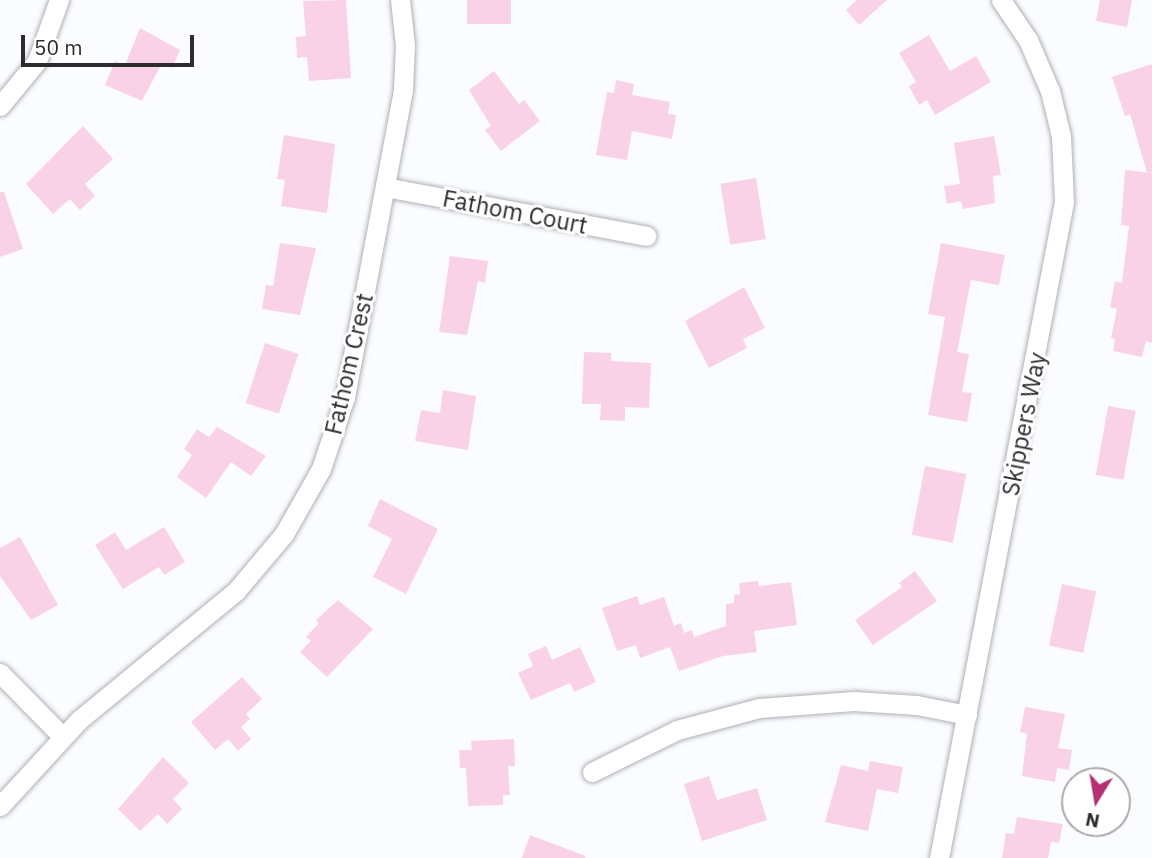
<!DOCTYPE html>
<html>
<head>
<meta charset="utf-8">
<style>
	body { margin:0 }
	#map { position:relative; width:1152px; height:858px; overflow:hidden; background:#fafcff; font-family:"IBM Plex Sans",sans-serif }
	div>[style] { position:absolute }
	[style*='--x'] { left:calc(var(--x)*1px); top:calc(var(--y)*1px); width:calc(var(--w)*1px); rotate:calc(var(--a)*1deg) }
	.building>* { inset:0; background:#fad2e8; transform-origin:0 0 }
	.roads { filter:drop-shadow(0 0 2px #afb0b6) drop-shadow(0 0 2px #afb0b6) }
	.street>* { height:19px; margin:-9.5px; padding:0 9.5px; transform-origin:9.5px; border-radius:9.5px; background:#fff }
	span { translate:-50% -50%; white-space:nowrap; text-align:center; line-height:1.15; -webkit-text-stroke:6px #fff; paint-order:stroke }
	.street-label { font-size:24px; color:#2c2c2e }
	.north { position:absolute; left:1061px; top:767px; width:70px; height:70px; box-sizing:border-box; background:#fff; border:2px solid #ababab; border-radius:50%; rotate:191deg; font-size:19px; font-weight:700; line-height:28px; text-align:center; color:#2c2c2e }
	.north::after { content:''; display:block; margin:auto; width:24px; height:32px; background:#b52f73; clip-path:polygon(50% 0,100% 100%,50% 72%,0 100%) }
	.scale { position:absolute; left:21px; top:35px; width:173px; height:32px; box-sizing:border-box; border:4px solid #2c2c2e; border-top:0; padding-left:9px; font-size:21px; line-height:24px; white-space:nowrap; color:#2c2c2e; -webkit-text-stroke:5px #fff; paint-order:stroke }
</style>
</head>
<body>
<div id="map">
	<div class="building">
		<div style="clip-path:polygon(346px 0,351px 78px,309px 81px,307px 57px,297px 58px,296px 37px,306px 36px,303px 1px)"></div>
		<div style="left:467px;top:0;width:44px;height:24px"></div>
		<div style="clip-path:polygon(857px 0,887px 0,859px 25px,846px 10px)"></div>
		<div style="clip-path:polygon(1100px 0,1132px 0,1127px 27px,1096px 21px)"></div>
		<div style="clip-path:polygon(140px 28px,180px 50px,172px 68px,162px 63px,142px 101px,105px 85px,115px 61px,125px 65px)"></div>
		<div style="clip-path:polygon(929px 35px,950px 71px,976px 56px,991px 82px,935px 115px,927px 100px,919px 105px,909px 86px,916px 82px,899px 53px)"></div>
		<div style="clip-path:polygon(1152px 64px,1152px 172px,1147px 173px,1130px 114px,1125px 116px,1112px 77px)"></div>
		<div style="clip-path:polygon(494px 71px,519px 104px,524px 100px,540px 121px,501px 151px,485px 130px,491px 126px,469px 90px)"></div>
		<div style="clip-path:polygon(616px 80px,634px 84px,632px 95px,670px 102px,668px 114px,676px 115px,672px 139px,632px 131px,627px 160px,596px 155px,607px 92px,614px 93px)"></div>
		<div style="clip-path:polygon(83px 126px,113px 159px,85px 184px,95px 196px,80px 210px,70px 199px,53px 214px,26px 184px)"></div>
		<div style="clip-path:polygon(284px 135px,335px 144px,327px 213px,281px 206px,285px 180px,277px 179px)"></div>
		<div style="clip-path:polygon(994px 136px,1001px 175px,993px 176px,995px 203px,963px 209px,961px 201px,947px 204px,944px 186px,960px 184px,954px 143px)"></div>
		<div style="clip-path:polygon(1125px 170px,1152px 173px,1152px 343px,1146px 341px,1142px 357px,1113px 351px,1115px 339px,1111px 338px,1117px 309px,1110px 307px,1115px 281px,1122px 283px,1129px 226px,1121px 225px)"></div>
		<div style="left:756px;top:178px;width:62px;height:36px;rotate:81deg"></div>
		<div style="clip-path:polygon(0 192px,4px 192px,23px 249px,0 257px)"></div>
		<div style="clip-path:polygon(280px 243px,316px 248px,300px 315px,262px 309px,266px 285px,273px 286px)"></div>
		<div style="clip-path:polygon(941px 243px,1005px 255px,999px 285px,971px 280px,957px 352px,969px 354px,962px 392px,972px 393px,967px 422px,928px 415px,945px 317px,928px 314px)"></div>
		<div style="clip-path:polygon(450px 256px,488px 261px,485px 283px,478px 281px,467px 335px,439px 332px)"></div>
		<div style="clip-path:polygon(744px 287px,765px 328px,743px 339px,747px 348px,709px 368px,685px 321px)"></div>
		<div style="left:265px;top:343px;width:35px;height:63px;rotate:18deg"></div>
		<div style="clip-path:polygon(584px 352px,611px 353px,611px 361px,651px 363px,649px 408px,625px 407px,625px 421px,600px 420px,601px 404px,582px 404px)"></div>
		<div style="clip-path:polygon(443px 390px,476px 396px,468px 450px,415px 441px,421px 410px,440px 413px)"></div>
		<div style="left:1108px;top:406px;width:28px;height:70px;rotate:10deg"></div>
		<div style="clip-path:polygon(217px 427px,266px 456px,251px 476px,231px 462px,206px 498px,177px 477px,192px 455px,184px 449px,197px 429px,209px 437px)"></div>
		<div style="left:925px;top:466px;width:42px;height:70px;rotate:11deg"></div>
		<div style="clip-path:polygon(380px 499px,438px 529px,406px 594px,373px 577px,392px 539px,368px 526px)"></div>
		<div style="clip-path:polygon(164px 527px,185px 562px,164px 575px,159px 567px,123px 589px,95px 545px,115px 532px,126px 550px)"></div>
		<div style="clip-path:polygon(20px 537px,58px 605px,31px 620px,0 576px,0 548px)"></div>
		<div style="clip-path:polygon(915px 571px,937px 601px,873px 645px,855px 620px,902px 587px,899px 583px)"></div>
		<div style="clip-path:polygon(758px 581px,759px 586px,791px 582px,797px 625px,754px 631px,757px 652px,723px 656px,679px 671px,670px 647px,640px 658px,636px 645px,617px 651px,602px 608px,637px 596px,640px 605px,664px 597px,674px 626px,681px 623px,684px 633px,692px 630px,694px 637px,726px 626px,726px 604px,734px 603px,734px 595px,740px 594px,739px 583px)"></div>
		<div style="left:1062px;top:584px;width:35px;height:63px;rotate:12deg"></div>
		<div style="clip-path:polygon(338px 600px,373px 629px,327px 677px,300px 652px,311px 641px,306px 637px,319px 623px,316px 620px)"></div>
		<div style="clip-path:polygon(546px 646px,552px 660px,580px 647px,596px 682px,574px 692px,570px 683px,531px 700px,518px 673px,533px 666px,528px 654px)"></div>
		<div style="clip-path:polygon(242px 677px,262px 699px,246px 714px,250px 719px,241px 727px,251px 739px,238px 751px,228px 739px,215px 750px,191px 722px)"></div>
		<div style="clip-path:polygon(1025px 707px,1065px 714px,1058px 748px,1072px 750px,1069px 770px,1057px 768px,1055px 782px,1022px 776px,1027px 734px,1020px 732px)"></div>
		<div style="clip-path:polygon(514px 739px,515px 766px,508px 766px,510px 795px,503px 795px,503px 805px,468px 806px,466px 768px,460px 768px,459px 750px,472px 750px,471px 741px)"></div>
		<div style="clip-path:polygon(163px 757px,189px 783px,173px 799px,182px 809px,167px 824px,158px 814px,140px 831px,118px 809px)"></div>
		<div style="clip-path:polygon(870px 761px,903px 767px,898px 793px,877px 789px,868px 831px,825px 822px,841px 765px,868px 771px)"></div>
		<div style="clip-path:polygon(709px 776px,717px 800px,757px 788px,767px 820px,702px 841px,684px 784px)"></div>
		<div style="clip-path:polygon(1017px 817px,1063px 824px,1059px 843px,1051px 842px,1048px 858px,1002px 858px,1006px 833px,1014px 834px)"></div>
		<div style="clip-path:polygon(530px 835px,586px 856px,585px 858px,522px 858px)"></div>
	</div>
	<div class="roads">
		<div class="street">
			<div style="--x:0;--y:106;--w:58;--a:-50.6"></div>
			<div style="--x:37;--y:61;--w:65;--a:-70.2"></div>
			<div style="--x:385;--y:187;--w:266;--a:10.6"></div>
			<div style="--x:0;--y:673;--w:88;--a:45.5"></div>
			<div style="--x:592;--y:772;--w:95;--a:-26.3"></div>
			<div style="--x:677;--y:730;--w:85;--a:-15"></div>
			<div style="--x:759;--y:708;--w:95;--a:-4.2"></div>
			<div style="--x:854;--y:701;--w:63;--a:3.6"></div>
			<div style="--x:917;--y:705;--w:51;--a:11.3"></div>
			<div style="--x:0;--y:806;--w:117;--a:-47.4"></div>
			<div style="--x:79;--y:720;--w:203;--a:-39.4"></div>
			<div style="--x:236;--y:591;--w:75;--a:-49.9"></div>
			<div style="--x:284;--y:534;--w:75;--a:-60.4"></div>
			<div style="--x:321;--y:469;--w:76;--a:-71.6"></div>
			<div style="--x:345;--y:397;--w:313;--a:-79.3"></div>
			<div style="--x:403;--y:89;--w:44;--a:-87.4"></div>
			<div style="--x:405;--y:45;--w:45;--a:-96.3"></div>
			<div style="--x:939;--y:858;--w:668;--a:-79.21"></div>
			<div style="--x:1064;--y:202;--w:66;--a:-92.6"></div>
			<div style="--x:1061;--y:136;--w:46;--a:-103.7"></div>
			<div style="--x:1050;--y:91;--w:56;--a:-113.3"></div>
			<div style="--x:1028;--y:40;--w:48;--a:-124"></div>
		</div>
	</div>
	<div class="street-label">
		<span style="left:515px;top:212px;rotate:11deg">Fathom Court</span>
		<span style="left:349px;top:364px;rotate:-77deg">Fathom Crest</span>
		<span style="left:1024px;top:424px;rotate:-79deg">Skippers Way</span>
	</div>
	<div class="north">N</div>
	<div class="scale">50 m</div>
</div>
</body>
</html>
